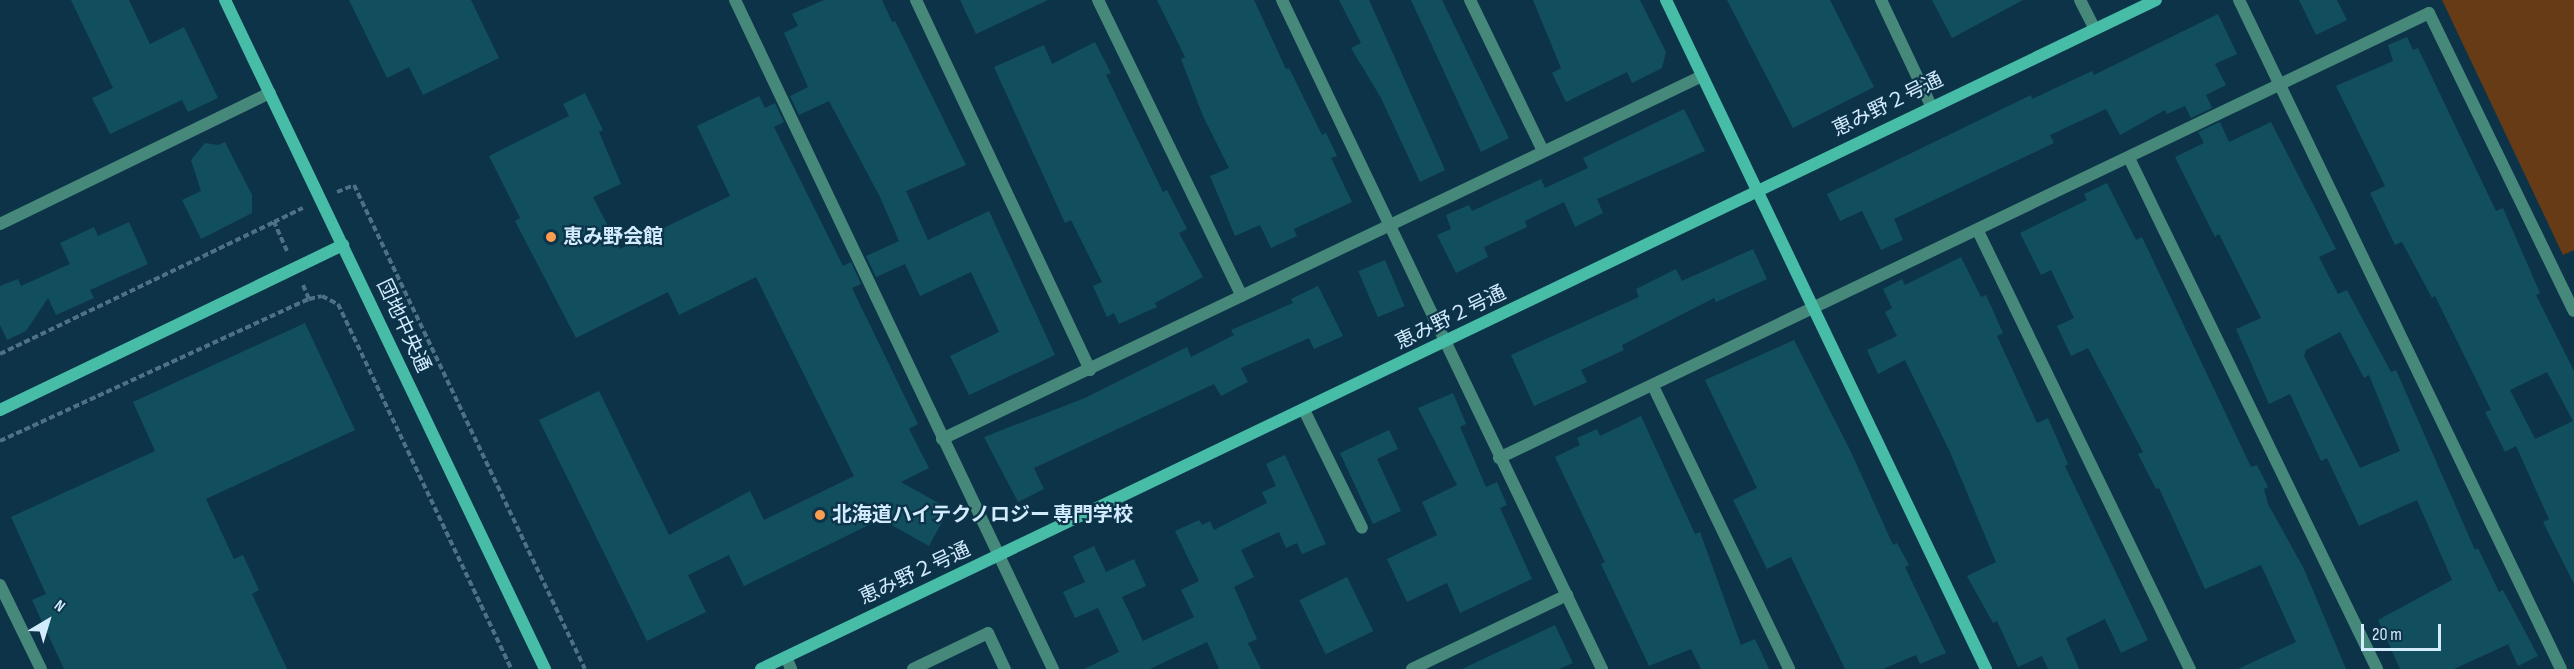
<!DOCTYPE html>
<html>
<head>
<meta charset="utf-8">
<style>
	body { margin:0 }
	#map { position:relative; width:2574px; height:669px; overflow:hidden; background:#0d3349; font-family:"Sofia Sans Condensed","Noto Sans JP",sans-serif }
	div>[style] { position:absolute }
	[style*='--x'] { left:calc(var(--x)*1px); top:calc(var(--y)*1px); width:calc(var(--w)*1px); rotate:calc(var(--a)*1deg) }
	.green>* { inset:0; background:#663b16 }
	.building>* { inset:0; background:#114f5e; transform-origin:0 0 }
	.path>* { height:4px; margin-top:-2px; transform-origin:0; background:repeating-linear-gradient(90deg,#4f7185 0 6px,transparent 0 9px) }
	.lane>* { height:12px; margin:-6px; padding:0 6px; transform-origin:6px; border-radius:6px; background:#46897b }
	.street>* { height:12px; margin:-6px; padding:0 6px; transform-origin:6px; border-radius:6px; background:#46897b }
	.secondary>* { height:12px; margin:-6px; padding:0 6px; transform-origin:6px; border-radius:6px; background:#47bca6 }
	.dots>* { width:16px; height:16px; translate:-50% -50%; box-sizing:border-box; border:3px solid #0d3349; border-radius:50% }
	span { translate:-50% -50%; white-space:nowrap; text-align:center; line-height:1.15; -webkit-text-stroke:4.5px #0d3349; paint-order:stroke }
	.street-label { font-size:20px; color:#d2ebfd }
	.poi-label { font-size:20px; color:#d2ebfd; font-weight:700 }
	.left { translate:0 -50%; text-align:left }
	.north { position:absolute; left:18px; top:591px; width:60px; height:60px; -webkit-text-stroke:4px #0d3349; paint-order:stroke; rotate:38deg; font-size:16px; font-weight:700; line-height:24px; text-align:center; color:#d2ebfd }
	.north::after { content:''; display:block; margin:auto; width:21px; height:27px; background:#d2ebfd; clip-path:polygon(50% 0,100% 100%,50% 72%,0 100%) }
	.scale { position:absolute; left:2361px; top:624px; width:80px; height:27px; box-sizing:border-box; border:3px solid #d2ebfd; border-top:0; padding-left:8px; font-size:18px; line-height:21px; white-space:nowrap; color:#d2ebfd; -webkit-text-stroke:4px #0d3349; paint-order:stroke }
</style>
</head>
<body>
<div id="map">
	<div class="green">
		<div style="clip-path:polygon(2442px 0,2574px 0,2574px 250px,2563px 255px)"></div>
	</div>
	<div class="building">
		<div style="clip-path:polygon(71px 0,129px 0,150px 44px,184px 27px,218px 98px,188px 112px,182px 100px,110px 134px,92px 98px,113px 88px)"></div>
		<div style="clip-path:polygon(349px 0,471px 0,499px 58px,423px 95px,409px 67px,387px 78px)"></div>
		<div style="clip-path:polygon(824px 0,882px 0,892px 22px,895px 21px,966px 165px,906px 191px,928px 240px,989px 211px,1055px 355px,969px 395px,950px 356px,999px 332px,971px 272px,920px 296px,905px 264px,876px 277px,866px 256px,899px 241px,880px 197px,829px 101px,799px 115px,790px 96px,808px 87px,784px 33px,798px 26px,792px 14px)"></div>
		<div style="clip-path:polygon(960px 0,1048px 0,976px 34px)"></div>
		<div style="clip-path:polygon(1157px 0,1254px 0,1286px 69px,1289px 68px,1322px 135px,1326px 133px,1337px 156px,1331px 158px,1352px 202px,1294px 229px,1297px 236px,1271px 248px,1260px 225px,1235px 236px,1210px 176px,1229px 168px,1203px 116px,1181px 59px,1185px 57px)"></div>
		<div style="clip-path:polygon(1339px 0,1369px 0,1445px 170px,1420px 182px,1381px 98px,1351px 48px,1361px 43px)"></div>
		<div style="clip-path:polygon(1411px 0,1442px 0,1509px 138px,1481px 152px)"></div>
		<div style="clip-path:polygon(1533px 0,1640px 0,1666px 52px,1662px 68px,1632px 83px,1627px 72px,1566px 102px,1552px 73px,1561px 68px)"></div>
		<div style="clip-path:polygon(1727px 0,1830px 0,1874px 87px,1793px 128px)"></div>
		<div style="clip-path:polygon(1932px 0,2023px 0,1952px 38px)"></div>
		<div style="clip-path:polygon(2299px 0,2337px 0,2347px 20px,2316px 35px)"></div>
		<div style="clip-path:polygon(2218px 14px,2237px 54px,2215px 64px,2226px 85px,2206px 95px,2212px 108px,2191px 118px,2185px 106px,2167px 114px,2165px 110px,2120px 135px,2106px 109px,2050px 135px,2054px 143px,1894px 219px,1903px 240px,1881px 250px,1862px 211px,1840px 221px,1827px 194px,2031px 95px,2032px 99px,2092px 71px,2094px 75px)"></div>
		<div style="clip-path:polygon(evenodd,2407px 37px,2413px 50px,2418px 48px,2496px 211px,2503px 208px,2540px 293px,2536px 295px,2574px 371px,2574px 584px,2543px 522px,2549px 519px,2516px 446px,2505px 452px,2485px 412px,2491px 410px,2435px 296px,2432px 298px,2402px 242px,2395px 245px,2370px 193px,2385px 186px,2336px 86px,2393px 61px,2388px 45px,2407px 37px,2547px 372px,2573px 421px,2535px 439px,2510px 390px,2547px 372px)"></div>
		<div style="clip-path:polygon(1095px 42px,1111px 73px,1106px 75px,1163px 192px,1167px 190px,1187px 229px,1179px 233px,1203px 277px,1155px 303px,1157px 307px,1119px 324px,1114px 313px,1107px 317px,1093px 286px,1102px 282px,1071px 220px,1065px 223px,994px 67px,1044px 45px,1052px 64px)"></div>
		<div style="clip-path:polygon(585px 93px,603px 130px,599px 132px,621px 184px,593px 197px,620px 249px,730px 196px,697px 126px,759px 96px,765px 108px,775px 103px,784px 122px,774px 127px,843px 266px,851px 262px,861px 284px,852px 288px,918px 424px,909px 429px,929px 468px,901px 482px,949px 509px,929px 546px,881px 519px,744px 586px,729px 555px,688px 575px,706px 612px,647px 641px,539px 420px,599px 391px,669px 535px,750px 491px,764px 520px,854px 476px,756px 277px,679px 315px,668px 292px,576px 338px,515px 221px,520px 218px,489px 156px,569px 116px,563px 104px)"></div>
		<div style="clip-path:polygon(1684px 109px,1705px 151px,1597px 199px,1603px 213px,1575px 227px,1564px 202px,1525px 221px,1527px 227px,1484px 247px,1488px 257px,1456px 273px,1437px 235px,1451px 229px,1446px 215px,1469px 205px,1472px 211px,1541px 179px,1545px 188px,1588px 168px,1583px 158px)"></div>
		<div style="clip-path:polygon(evenodd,2220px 122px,2229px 142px,2271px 122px,2336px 249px,2319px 257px,2338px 294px,2347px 290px,2391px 372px,2396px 370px,2475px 550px,2478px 548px,2499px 592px,2503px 590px,2538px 656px,2518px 666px,2508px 644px,2513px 642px,2454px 669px,2400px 669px,2378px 620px,2452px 580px,2417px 500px,2359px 526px,2327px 458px,2321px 461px,2290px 394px,2269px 404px,2236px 329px,2261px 318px,2219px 234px,2215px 237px,2175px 157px,2204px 143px,2198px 132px,2220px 122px,2340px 332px,2364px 378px,2369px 375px,2400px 451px,2360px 468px,2304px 356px,2306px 350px,2340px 332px)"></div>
		<div style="clip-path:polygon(225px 142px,252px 195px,252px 213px,201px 239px,182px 200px,201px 191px,191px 160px,205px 143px,218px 145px)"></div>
		<div style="clip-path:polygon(2107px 183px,2136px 240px,2142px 237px,2251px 467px,2257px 465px,2268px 487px,2264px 489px,2268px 504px,2304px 569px,2346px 669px,2238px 669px,2296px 642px,2261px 565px,2205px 589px,2159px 488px,2156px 489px,2138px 454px,2143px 452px,2088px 348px,2071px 356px,2057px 326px,2074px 318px,2051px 270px,2041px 275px,2020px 233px,2087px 200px,2084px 194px)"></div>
		<div style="clip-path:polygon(129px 222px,148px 264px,90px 290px,94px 298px,56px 315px,48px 298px,26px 331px,7px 340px,0 325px,0 286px,18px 279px,21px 286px,70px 264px,60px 243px,94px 227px,98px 236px)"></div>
		<div style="clip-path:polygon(1753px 249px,1767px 279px,1716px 302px,1714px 298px,1622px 345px,1624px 350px,1581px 370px,1587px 382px,1534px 406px,1511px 355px,1639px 297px,1636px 289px,1676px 269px,1682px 281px)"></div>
		<div style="clip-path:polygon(1961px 257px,1981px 297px,1986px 295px,2003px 333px,1997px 336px,2037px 423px,2048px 418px,2068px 464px,2065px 466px,2148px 640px,2121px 653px,2105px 619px,2066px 638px,2079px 669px,2048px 669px,2042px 656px,2018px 667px,1997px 621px,1993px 623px,1967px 576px,1996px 562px,1950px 452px,1905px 360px,1878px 374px,1867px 350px,1897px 336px,1885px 312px,1892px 308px,1883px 289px,1902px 279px,1905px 285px)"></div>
		<div style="left:1385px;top:260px;width:50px;height:29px;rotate:67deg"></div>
		<div style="clip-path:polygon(1318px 286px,1343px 336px,1314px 349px,1309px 338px,1241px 368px,1248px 382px,1221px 396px,1214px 384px,1034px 468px,1044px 489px,1018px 502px,984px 437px,1085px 398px,1187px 347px,1191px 357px,1234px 335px,1231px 330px,1293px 303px,1291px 299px)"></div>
		<div style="clip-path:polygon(305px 323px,355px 430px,206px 499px,234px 559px,243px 555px,259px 590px,252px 594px,287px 669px,64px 669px,32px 600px,46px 594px,11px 517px,155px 451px,133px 402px)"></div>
		<div style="clip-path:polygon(1794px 340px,1851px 452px,1893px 545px,1897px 543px,1909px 565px,1905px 567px,1946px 653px,1920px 664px,1916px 655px,1883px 669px,1845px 669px,1791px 557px,1767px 569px,1733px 500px,1757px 488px,1705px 380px)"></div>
		<div style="clip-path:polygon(1453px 393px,1466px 424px,1460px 427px,1486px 487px,1497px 482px,1507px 505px,1500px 508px,1532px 579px,1460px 613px,1447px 583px,1407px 602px,1387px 559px,1437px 535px,1422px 502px,1457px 485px,1418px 408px)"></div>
		<div style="clip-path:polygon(1641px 416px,1695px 534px,1700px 532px,1741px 645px,1755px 639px,1769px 669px,1701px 669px,1691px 649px,1649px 666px,1601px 564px,1605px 562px,1555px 457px,1580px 445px,1577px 438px,1597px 429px,1600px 436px)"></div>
		<div style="clip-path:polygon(1389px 430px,1398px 449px,1377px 459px,1401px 511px,1373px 524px,1340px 453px)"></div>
		<div style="clip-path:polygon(1285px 455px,1326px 544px,1302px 554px,1297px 543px,1286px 548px,1279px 532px,1241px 550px,1254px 577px,1234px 587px,1257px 639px,1248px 643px,1261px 669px,1219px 669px,1207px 642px,1150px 669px,1084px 669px,1119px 652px,1098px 608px,1075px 618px,1063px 592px,1085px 582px,1073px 556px,1094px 546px,1106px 572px,1134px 559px,1146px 586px,1122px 597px,1143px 641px,1194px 617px,1181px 590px,1199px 581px,1175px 531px,1199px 520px,1202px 525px,1210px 521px,1214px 530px,1267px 503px,1262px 492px,1276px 486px,1266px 464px)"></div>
		<div style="left:1347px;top:577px;width:60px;height:53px;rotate:64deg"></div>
		<div style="clip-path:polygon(1555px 625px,1573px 663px,1559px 669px,1462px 669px)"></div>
	</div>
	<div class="path">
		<div style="--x:337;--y:192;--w:18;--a:-22"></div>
		<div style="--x:354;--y:185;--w:536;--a:64.49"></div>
		<div style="--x:287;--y:251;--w:32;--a:-114"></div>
		<div style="--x:274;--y:222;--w:32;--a:-26"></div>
		<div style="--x:303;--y:285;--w:15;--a:67"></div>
		<div style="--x:309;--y:299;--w:13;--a:-13"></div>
		<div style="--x:322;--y:296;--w:18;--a:27"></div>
		<div style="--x:338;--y:304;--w:404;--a:64.6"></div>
		<div style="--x:0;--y:354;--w:304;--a:-25.7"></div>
		<div style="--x:0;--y:441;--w:340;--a:-24.7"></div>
	</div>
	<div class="lane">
		<div style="--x:1304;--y:410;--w:131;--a:63.8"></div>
		<div style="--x:786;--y:657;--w:13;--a:67"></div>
		<div style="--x:913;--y:669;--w:83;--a:-25.6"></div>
		<div style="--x:988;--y:633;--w:40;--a:65"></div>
	</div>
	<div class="street">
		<div style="--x:735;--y:0;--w:741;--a:64.58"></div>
		<div style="--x:916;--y:0;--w:409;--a:64.8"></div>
		<div style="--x:1098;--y:0;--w:329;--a:64.1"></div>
		<div style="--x:1282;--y:0;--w:742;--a:64.44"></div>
		<div style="--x:1470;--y:0;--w:168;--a:64.2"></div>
		<div style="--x:1881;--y:0;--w:117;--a:64.7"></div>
		<div style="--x:2080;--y:0;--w:31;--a:63"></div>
		<div style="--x:2239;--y:0;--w:742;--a:64.3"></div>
		<div style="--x:2129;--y:158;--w:568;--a:64.11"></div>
		<div style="--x:0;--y:224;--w:300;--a:-25.9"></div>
		<div style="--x:1978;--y:231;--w:487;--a:64.2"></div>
		<div style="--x:1653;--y:386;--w:314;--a:64.3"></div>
		<div style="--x:942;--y:439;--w:842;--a:-25.53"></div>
		<div style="--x:1499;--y:458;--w:1031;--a:-25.57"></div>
		<div style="--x:2429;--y:13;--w:331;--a:64.1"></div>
		<div style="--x:0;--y:585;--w:93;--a:64"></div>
		<div style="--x:1412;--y:669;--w:172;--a:-25.5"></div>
	</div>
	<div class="secondary">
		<div style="--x:225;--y:0;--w:742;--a:64.44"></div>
		<div style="--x:1666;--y:0;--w:742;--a:64.44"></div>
		<div style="--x:0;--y:410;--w:381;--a:-25.7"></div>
		<div style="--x:761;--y:669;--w:1547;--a:-25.62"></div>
	</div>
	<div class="dots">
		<div style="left:551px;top:237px;background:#fb9e50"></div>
		<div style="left:820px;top:515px;background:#fb9e50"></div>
	</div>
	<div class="street-label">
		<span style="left:1888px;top:105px;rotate:-26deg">恵み野２号通</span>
		<span style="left:1451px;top:318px;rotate:-26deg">恵み野２号通</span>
		<span style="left:403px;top:326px;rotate:65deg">団地中央通</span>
		<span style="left:915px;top:574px;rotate:-25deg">恵み野２号通</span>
	</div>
	<div class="poi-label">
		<span class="left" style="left:563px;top:237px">恵み野会館</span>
		<span class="left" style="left:832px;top:515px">北海道ハイテクノロジー 専門学校</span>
	</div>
	<div class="north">N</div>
	<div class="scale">20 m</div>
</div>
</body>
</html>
